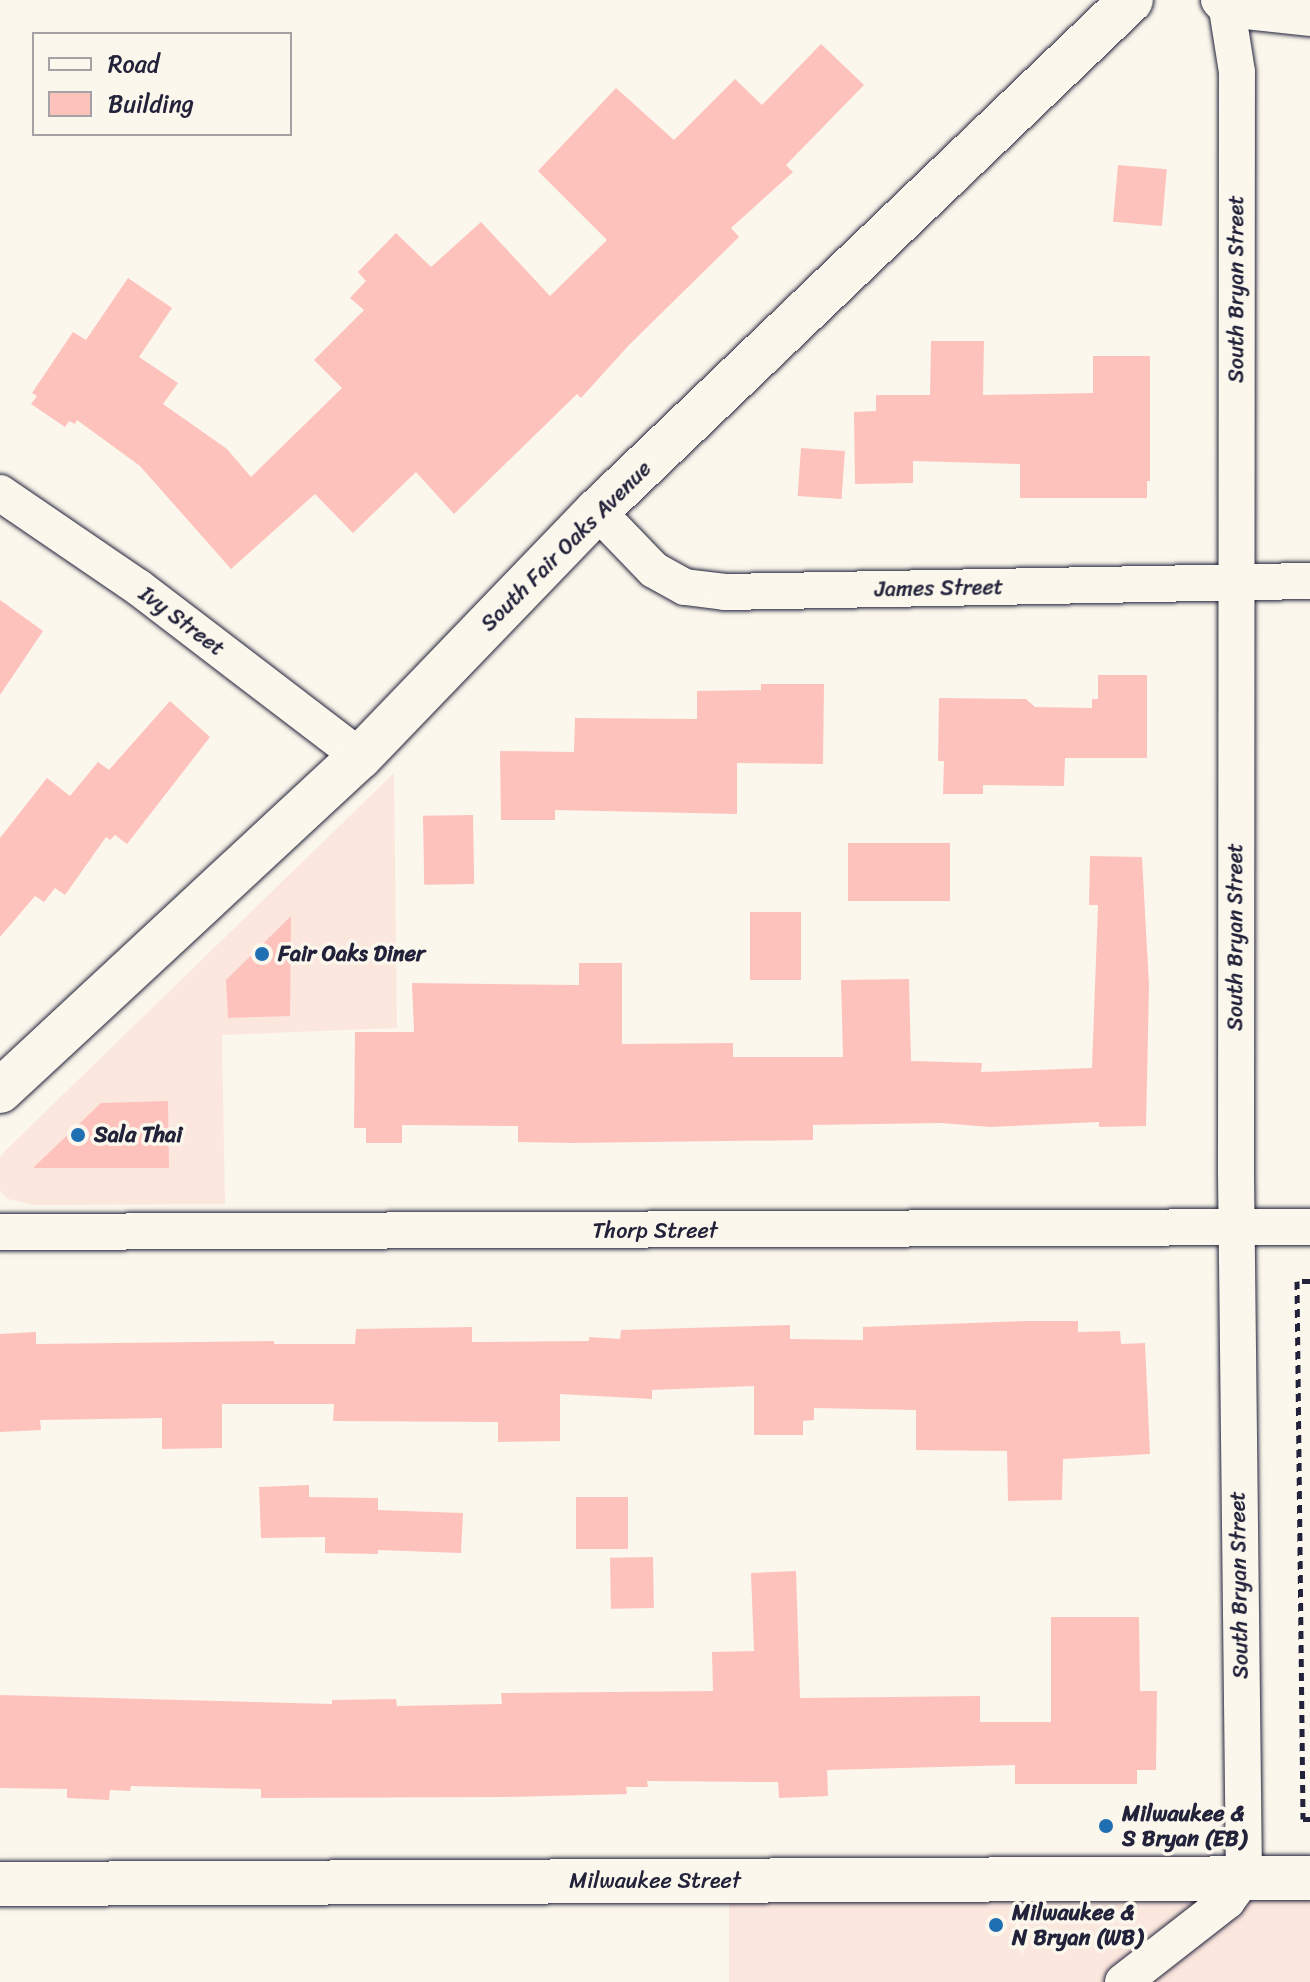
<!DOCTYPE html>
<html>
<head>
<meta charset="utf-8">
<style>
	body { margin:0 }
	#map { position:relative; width:1310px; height:1982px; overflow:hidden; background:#fbf7ec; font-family:Sriracha,sans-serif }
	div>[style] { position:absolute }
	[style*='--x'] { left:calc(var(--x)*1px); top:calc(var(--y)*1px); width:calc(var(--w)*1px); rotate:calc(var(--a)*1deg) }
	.built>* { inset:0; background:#fce7de; transform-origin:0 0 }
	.building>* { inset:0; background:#fec2bd; transform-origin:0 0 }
	.path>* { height:5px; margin-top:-2.5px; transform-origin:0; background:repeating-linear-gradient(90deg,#22223b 0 8px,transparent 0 14px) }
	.roads { filter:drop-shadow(0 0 2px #22223b) drop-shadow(0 0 2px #22223b) }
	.street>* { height:36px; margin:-18px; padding:0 18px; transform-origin:18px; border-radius:18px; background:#fbf7ec }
	.secondary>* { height:44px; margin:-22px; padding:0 22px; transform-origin:22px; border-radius:22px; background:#fbf7ec }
	.dots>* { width:22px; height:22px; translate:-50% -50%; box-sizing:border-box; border:4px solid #fbf7ec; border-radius:50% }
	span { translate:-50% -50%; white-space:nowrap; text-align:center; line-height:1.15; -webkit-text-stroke:7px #fbf7ec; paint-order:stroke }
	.street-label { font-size:22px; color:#22223b }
	.poi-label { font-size:22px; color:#22223b; font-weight:700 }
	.left { translate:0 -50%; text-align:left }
	.legend { position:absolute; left:32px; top:32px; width:260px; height:104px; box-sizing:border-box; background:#fbf7ec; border:2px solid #a4a2a5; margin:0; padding:10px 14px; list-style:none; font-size:24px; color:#22223b }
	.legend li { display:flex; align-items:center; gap:16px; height:40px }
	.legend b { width:40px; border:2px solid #a4a2a5 }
</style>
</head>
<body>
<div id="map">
	<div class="built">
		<div style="clip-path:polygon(394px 773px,397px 1028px,222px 1035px,225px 1204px,34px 1205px,8px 1199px,0 1191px,0 1158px,4px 1152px)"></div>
		<div style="left:1310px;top:1878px;width:104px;height:581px;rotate:90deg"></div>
	</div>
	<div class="building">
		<div style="clip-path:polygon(821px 44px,864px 85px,786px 165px,793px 172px,731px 228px,739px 237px,629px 345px,581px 398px,577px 394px,454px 514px,416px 472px,353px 533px,315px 494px,231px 569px,140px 466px,77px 420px,75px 424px,69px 421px,65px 427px,31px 404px,37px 396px,32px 393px,73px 332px,86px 340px,128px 278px,172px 308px,139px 357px,178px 383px,163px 404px,227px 449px,251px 477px,342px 388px,314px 360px,364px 310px,350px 298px,366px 281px,358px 272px,396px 233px,431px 267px,481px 222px,550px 296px,607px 240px,538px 171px,616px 88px,674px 140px,735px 79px,762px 105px)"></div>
		<div style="left:1118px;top:165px;width:49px;height:57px;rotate:5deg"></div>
		<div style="clip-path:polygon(931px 341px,984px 341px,983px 395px,1093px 393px,1093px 356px,1150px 356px,1150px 481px,1147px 481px,1147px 498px,1020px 498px,1020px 464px,913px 461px,913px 483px,855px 484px,854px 412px,876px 411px,876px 395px,930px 395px)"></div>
		<div style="left:801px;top:448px;width:44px;height:48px;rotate:4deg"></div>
		<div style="clip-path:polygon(0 600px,43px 631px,0 695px)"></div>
		<div style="clip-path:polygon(1098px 675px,1147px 675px,1147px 758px,1065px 758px,1064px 786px,983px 785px,983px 794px,943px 794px,944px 761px,938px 761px,939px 698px,1026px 699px,1035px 707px,1092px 708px,1092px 699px,1098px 699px)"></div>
		<div style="clip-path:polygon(761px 684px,824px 684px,823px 764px,737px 763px,737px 814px,555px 810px,555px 820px,501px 820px,500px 751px,574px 752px,575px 718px,697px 719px,697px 691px,761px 690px)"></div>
		<div style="clip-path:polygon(170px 701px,210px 737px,127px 844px,115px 835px,110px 840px,106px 837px,65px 895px,55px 888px,44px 902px,35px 896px,0 937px,0 838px,47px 778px,70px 796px,98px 762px,109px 770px)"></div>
		<div style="left:473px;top:815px;width:69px;height:50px;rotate:89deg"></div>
		<div style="left:848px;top:843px;width:102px;height:58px"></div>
		<div style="clip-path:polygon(1090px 856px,1142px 857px,1149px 986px,1146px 1126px,1099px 1127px,1099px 1122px,990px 1127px,941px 1123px,813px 1125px,813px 1140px,571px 1143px,518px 1142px,518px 1126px,402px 1125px,402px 1143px,366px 1143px,366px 1128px,354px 1128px,355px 1032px,414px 1032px,412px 983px,579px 985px,579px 963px,622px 963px,622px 1044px,733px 1043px,733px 1057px,843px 1057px,841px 980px,909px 979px,911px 1061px,982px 1063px,981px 1072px,1092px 1068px,1098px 905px,1089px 905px)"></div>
		<div style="left:750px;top:912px;width:51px;height:68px"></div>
		<div style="clip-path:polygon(291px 916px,290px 1016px,228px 1018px,226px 980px)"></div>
		<div style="clip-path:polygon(168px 1101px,169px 1168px,33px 1168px,101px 1103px)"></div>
		<div style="clip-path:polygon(1025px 1321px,1078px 1321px,1078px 1332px,1120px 1331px,1121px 1344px,1145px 1343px,1150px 1454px,1063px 1459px,1062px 1500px,1008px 1501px,1007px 1451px,916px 1450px,916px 1410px,814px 1408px,814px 1420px,803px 1421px,803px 1435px,754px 1435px,754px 1386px,652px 1390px,652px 1399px,560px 1394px,560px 1441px,498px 1442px,498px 1422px,333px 1421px,334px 1404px,222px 1404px,222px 1448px,162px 1449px,162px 1418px,40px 1420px,41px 1430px,0 1432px,0 1334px,36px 1332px,36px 1344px,274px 1341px,274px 1344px,355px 1344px,356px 1329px,472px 1327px,472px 1342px,589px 1341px,589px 1337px,620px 1339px,621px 1330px,790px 1325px,790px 1339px,863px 1340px,863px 1327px)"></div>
		<div style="clip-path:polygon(309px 1485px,309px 1497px,378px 1498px,378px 1510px,463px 1513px,461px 1553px,378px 1550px,378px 1554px,325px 1553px,325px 1537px,261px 1538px,259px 1487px)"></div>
		<div style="left:576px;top:1497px;width:52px;height:52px"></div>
		<div style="left:653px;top:1557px;width:51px;height:43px;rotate:89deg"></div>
		<div style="clip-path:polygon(796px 1571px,800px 1698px,980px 1696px,980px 1722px,1051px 1722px,1051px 1617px,1139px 1617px,1140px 1691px,1157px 1691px,1156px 1770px,1137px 1770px,1137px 1784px,1015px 1784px,1015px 1765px,827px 1770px,828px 1796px,779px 1798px,778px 1782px,647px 1781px,648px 1787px,626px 1787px,627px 1794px,504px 1797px,261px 1798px,261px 1789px,131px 1786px,130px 1791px,110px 1790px,109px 1800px,67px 1798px,67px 1789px,0 1788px,0 1695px,332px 1704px,332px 1700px,396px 1699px,397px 1706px,502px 1704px,501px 1693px,713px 1691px,712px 1652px,754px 1651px,751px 1573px)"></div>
	</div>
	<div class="path">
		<div style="--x:1310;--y:1281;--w:13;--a:180"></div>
		<div style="--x:1297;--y:1281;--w:538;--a:89.36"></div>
		<div style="--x:1303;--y:1819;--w:7;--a:0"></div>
	</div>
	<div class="roads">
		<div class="street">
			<div style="--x:1227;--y:9;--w:83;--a:6.2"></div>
			<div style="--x:0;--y:493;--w:167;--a:34.3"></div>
			<div style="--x:138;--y:587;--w:280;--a:37.4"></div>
			<div style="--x:597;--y:511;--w:82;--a:46"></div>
			<div style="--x:654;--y:570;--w:35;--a:29"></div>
			<div style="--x:685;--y:587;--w:40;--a:7.1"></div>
			<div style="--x:725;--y:592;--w:585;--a:-1.08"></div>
			<div style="--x:0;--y:1232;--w:1310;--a:-0.22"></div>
			<div style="--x:1123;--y:1982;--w:132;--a:-37.9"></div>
			<div style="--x:1227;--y:1901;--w:29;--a:-54"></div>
			<div style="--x:1244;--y:1878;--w:708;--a:-90.65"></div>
			<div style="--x:1236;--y:1170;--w:1098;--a:-89.95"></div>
			<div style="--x:1237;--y:72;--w:64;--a:-99"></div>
			<div style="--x:1227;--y:9;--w:12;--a:-132"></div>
		</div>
		<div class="secondary">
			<div style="--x:0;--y:1091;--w:491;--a:-42.9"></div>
			<div style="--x:360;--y:757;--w:342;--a:-46.1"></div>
			<div style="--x:597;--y:511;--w:739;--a:-43.74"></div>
			<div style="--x:0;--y:1884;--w:1310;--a:-0.26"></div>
		</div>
	</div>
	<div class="dots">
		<div style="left:262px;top:954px;background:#1f6fb2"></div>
		<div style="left:78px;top:1135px;background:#1f6fb2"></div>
		<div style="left:1106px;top:1826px;background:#1f6fb2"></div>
		<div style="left:996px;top:1925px;background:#1f6fb2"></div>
	</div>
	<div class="street-label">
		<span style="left:1236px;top:289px;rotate:-90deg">South Bryan Street</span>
		<span style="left:566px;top:546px;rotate:-45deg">South Fair Oaks Avenue</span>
		<span style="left:939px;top:588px;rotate:-1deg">James Street</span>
		<span style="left:182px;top:621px;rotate:37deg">Ivy Street</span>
		<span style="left:1235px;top:937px;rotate:-90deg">South Bryan Street</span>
		<span style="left:655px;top:1231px">Thorp Street</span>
		<span style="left:1239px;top:1585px;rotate:-91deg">South Bryan Street</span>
		<span style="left:655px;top:1881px">Milwaukee Street</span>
	</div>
	<div class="poi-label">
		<span class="left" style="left:278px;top:954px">Fair Oaks Diner</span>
		<span class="left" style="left:94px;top:1135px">Sala Thai</span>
		<span class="left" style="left:1122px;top:1826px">Milwaukee &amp;<br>S Bryan (EB)</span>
		<span class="left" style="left:1012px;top:1925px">Milwaukee &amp;<br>N Bryan (WB)</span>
	</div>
	<ul class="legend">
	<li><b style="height:10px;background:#fbf7ec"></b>Road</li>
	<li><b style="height:22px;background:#fec2bd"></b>Building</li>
	</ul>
</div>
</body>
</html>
